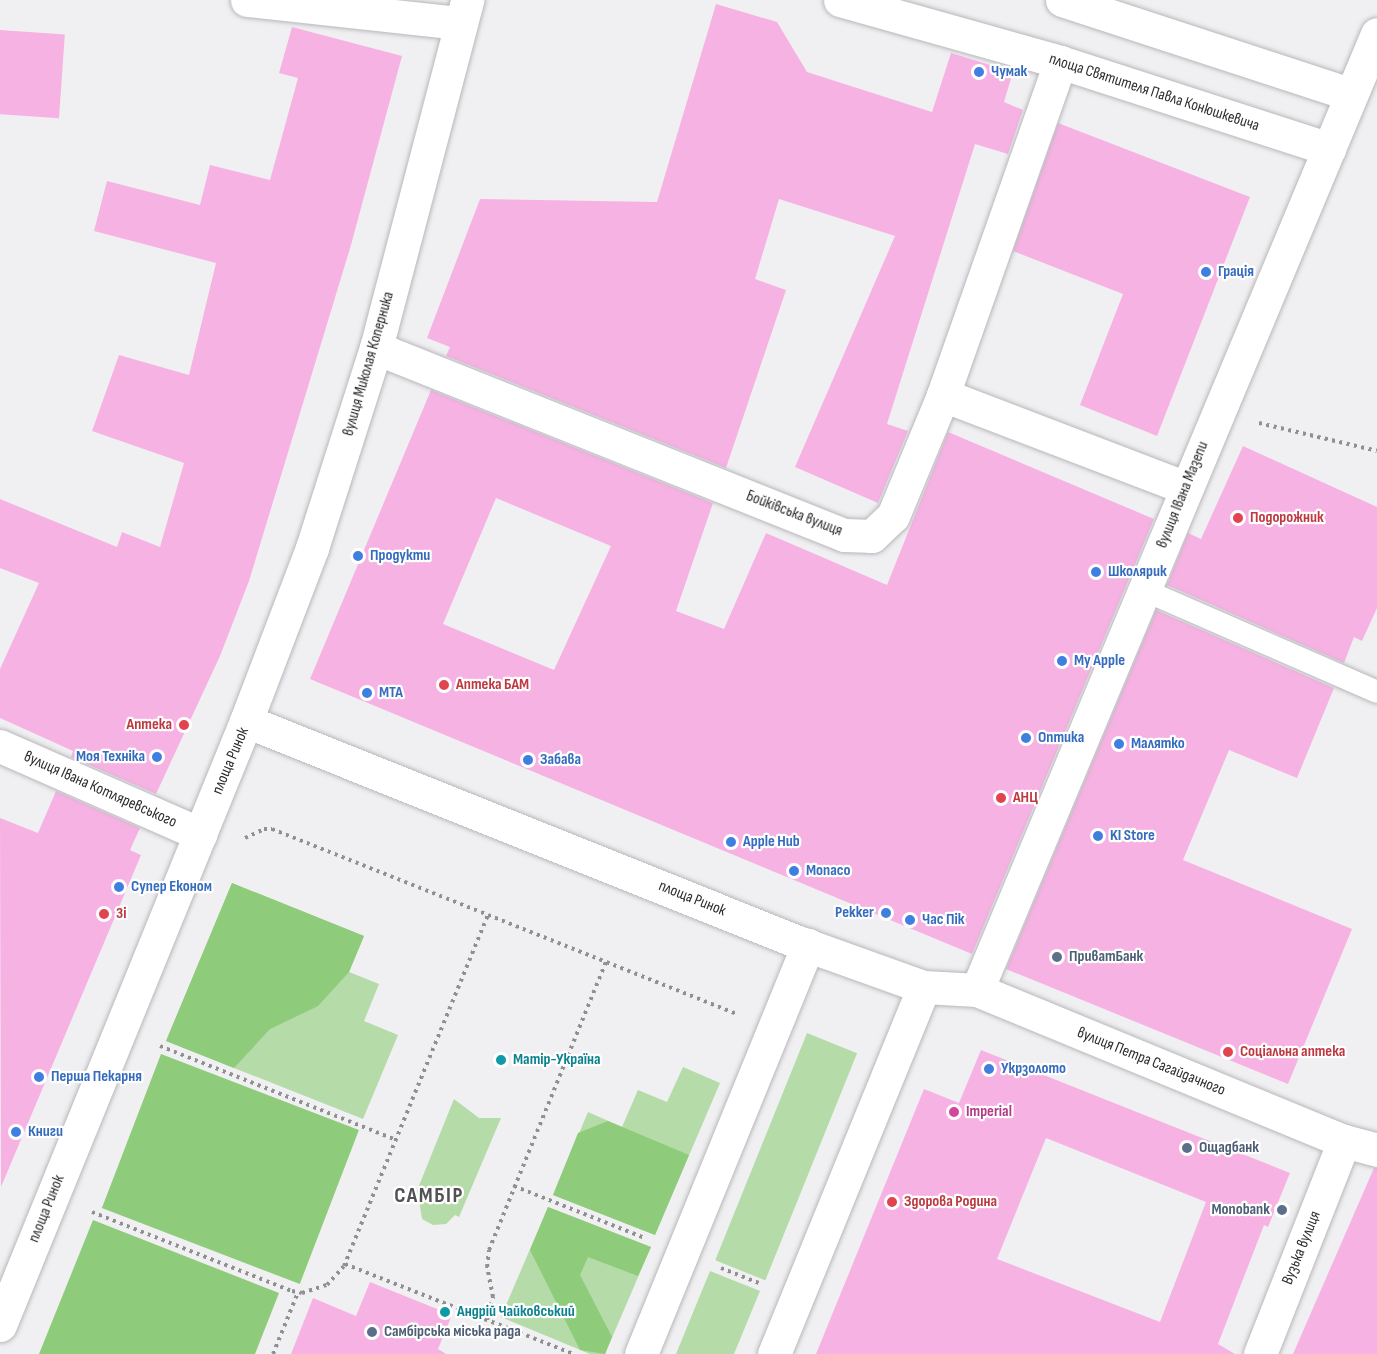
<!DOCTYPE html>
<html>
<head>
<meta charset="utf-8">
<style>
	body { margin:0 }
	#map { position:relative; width:1377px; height:1354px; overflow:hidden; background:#f0f0f3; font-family:"Sofia Sans Condensed",sans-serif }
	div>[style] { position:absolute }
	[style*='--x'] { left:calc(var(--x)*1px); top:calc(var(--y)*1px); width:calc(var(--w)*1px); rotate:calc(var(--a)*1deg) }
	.green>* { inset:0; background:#b4dba8; transform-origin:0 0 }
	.forest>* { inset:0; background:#8ecb7a; transform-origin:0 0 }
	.building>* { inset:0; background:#f7b2e4; transform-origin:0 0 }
	.path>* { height:4px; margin-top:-2px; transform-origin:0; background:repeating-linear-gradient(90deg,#909092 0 3px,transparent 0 7.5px) }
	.roads { filter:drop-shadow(0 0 2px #b8b8bb) drop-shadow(0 0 2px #b8b8bb) }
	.lane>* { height:22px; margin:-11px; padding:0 11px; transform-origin:11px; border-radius:11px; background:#fff }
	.street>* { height:33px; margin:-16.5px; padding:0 16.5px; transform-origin:16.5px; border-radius:16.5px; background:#fff }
	.dots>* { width:16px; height:16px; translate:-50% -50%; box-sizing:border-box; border:3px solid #fff; border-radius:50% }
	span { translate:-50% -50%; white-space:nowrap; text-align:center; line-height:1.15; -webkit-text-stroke:4.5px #fff; paint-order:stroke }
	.shop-label { font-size:16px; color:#366cbe; font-weight:700 }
	.left { translate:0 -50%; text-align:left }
	.right { translate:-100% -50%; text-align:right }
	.street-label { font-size:16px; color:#2c2c2d }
	.health-label { font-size:16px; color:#be3a42; font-weight:700 }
	.service-label { font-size:16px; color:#4e5e75; font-weight:700 }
	.culture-label { font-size:16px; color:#0d838f; font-weight:700 }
	.hotel-label { font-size:16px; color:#b23c85; font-weight:700 }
	.district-label { font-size:22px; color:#515154; font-weight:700; letter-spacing:1.5px }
</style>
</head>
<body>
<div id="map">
	<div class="green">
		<div style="clip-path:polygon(232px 883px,364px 936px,349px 972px,379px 984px,364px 1021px,398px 1035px,363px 1119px,166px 1041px)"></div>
		<div style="left:807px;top:1033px;width:54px;height:245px;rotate:22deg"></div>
		<div style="clip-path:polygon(683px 1067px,720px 1083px,655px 1235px,553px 1195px,588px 1112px,622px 1127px,638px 1090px,667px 1102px)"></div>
		<div style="clip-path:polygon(454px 1099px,479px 1118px,501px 1118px,459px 1217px,455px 1215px,446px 1224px,433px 1225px,422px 1219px,419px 1200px,414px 1198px)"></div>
		<div style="clip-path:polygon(548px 1207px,651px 1247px,605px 1354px,590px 1354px,501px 1317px)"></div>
		<div style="clip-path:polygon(710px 1271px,760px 1291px,734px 1354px,676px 1354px)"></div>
	</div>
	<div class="forest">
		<div style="clip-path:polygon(232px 883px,364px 936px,349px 972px,318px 1006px,270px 1029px,234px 1068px,166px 1041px)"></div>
		<div style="left:161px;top:1054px;width:212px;height:165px;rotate:21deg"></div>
		<div style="clip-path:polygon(608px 1121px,689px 1155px,655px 1235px,553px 1195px,578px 1133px)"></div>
		<div style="clip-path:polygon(548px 1207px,651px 1247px,638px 1276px,588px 1257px,580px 1275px,612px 1337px,605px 1354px,580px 1350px,530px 1250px)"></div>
		<div style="clip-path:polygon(93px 1220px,279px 1293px,255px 1354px,39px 1354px)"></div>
	</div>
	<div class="building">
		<div style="clip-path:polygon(716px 4px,777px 22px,807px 72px,932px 112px,951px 53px,1013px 72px,1004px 102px,1023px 110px,1008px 154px,975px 144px,887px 424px,908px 431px,878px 503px,795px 467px,895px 236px,779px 199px,755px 279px,786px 290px,726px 468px,446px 356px,450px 347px,427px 338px,480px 199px,657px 202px)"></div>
		<div style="clip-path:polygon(292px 27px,402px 56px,351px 245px,249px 581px,220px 656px,156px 794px,71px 757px,73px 751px,0 718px,0 669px,39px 583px,0 568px,0 499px,117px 547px,122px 532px,160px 547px,184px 463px,92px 431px,119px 355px,189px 375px,216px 263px,94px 231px,107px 181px,200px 205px,210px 165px,270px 180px,298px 78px,279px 73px)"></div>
		<div style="left:0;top:30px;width:65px;height:84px;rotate:4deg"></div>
		<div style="clip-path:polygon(1058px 123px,1250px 197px,1157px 436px,1080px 405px,1123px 294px,1013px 251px)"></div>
		<div style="clip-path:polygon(evenodd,431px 390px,713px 503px,676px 611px,724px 629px,766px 533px,887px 585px,948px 432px,1154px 519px,972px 954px,310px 679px,431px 390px,496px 498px,611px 546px,554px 670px,443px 624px,496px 498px)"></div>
		<div style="clip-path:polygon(1243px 446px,1377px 507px,1377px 608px,1362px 641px,1354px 637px,1344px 663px,1167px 585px,1188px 533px,1201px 539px)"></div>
		<div style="clip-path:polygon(1156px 610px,1334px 688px,1297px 778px,1229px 750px,1183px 860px,1352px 929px,1288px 1084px,1006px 969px)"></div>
		<div style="clip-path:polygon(56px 791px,140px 828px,130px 850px,141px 855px,1px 1187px,0 818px,38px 833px)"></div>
		<div style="clip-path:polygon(evenodd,981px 1050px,1290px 1173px,1268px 1227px,1264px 1225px,1218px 1344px,1235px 1354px,816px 1354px,924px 1089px,959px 1103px,981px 1050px,1046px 1138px,1206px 1202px,1160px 1322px,997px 1259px,1046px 1138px)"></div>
		<div style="clip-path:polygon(1374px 1168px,1377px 1168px,1377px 1354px,1293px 1354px)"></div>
		<div style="clip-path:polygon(370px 1282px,452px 1315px,438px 1349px,446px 1354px,291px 1354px,313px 1298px,356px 1316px)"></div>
	</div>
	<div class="path">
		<div style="--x:1259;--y:423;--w:121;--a:13.3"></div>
		<div style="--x:245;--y:838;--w:21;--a:-25"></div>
		<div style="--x:264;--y:829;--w:8;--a:0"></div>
		<div style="--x:272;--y:829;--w:500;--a:21.7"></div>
		<div style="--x:160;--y:1046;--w:254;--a:21.7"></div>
		<div style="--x:514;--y:1186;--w:141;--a:21.7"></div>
		<div style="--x:92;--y:1212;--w:215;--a:21.6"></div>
		<div style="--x:292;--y:1291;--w:10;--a:11"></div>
		<div style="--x:302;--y:1293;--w:26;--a:-18"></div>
		<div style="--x:327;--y:1285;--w:25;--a:-48"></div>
		<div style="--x:344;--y:1266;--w:379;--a:-67.7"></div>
		<div style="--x:345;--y:1264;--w:245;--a:21.5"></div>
		<div style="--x:721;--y:1268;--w:41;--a:21.5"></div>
		<div style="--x:487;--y:1320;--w:24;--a:-75"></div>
		<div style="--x:493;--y:1297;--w:31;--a:-101"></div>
		<div style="--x:487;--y:1267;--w:17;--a:-83"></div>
		<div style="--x:489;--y:1250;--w:311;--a:-67.9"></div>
		<div style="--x:273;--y:1354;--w:67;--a:-68"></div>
	</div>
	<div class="roads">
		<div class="lane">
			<div style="--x:1144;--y:590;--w:254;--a:23.6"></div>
		</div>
		<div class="street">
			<div style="--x:247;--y:0;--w:214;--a:6.2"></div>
			<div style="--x:840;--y:0;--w:229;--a:15.7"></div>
			<div style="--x:1060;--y:62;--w:283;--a:17.9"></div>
			<div style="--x:1062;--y:0;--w:303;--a:18.1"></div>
			<div style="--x:376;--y:348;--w:504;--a:21.78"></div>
			<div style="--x:844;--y:535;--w:28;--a:2"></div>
			<div style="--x:872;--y:536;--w:29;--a:-44"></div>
			<div style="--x:893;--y:516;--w:131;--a:-67.5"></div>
			<div style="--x:943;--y:395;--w:353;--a:-70.6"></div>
			<div style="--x:943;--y:395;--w:260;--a:20.9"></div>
			<div style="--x:246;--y:721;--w:185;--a:-69.1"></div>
			<div style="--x:312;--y:548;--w:210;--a:-72.3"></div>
			<div style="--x:376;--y:348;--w:360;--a:-75.3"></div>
			<div style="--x:0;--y:746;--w:219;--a:23.7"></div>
			<div style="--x:977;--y:990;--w:1036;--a:-67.3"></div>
			<div style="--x:0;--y:1325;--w:652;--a:-67.84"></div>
			<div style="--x:246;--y:721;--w:595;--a:21.82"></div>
			<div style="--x:798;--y:942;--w:134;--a:19.7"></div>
			<div style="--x:924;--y:987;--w:53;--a:3.2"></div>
			<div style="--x:977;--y:990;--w:397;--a:22.4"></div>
			<div style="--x:1344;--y:1141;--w:34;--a:15"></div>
			<div style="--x:641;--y:1354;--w:442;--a:-67.8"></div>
			<div style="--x:774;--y:1354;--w:396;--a:-67.8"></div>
			<div style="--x:1260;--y:1354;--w:229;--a:-68.5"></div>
		</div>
	</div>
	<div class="dots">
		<div style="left:979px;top:72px;background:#3f7fe0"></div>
		<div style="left:1206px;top:272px;background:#3f7fe0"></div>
		<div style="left:1238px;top:518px;background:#e0444e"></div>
		<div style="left:358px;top:556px;background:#3f7fe0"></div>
		<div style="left:1096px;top:572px;background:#3f7fe0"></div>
		<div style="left:1062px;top:661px;background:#3f7fe0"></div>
		<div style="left:444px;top:685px;background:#e0444e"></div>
		<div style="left:367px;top:693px;background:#3f7fe0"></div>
		<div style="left:184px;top:725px;background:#e0444e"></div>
		<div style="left:1026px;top:738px;background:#3f7fe0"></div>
		<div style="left:1119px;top:744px;background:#3f7fe0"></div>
		<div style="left:157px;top:757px;background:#3f7fe0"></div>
		<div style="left:528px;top:760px;background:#3f7fe0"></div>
		<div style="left:1001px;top:798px;background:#e0444e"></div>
		<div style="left:1098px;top:836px;background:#3f7fe0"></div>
		<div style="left:731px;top:842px;background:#3f7fe0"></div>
		<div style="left:794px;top:871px;background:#3f7fe0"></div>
		<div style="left:119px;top:887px;background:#3f7fe0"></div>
		<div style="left:886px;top:913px;background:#3f7fe0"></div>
		<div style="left:104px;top:914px;background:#e0444e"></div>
		<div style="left:910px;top:920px;background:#3f7fe0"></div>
		<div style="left:1057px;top:957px;background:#5c6f8a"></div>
		<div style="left:1228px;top:1052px;background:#e0444e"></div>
		<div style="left:501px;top:1060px;background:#0f9aa8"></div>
		<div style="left:989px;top:1069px;background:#3f7fe0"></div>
		<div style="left:39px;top:1077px;background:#3f7fe0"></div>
		<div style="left:954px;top:1112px;background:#d1479c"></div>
		<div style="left:16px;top:1132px;background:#3f7fe0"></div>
		<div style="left:1187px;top:1148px;background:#5c6f8a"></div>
		<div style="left:892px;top:1202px;background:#e0444e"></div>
		<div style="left:1282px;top:1210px;background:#5c6f8a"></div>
		<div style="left:445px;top:1312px;background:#0f9aa8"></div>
		<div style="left:372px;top:1332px;background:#5c6f8a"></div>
	</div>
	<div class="shop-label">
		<span class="left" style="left:991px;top:72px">Чумак</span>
		<span class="left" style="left:1218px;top:272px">Грація</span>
		<span class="left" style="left:370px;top:556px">Продукти</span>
		<span class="left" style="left:1108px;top:572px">Школярик</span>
		<span class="left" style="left:1074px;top:661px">My Apple</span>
		<span class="left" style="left:379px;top:693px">MTA</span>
		<span class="left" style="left:1038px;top:738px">Оптика</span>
		<span class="left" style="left:1131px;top:744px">Малятко</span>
		<span class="right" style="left:145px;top:757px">Моя Техніка</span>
		<span class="left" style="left:540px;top:760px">Забава</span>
		<span class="left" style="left:1110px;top:836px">KI Store</span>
		<span class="left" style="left:743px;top:842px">Apple Hub</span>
		<span class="left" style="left:806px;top:871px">Monaco</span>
		<span class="left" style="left:131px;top:887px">Супер Економ</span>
		<span class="right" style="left:874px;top:913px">Pekker</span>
		<span class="left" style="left:922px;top:920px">Час Пік</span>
		<span class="left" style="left:1001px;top:1069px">Укрзолото</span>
		<span class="left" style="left:51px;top:1077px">Перша Пекарня</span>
		<span class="left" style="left:28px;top:1132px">Книги</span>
	</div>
	<div class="street-label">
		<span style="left:1154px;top:93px;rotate:18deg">площа Святителя Павла Конюшкевича</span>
		<span style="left:369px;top:364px;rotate:-74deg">вулиця Миколая Коперника</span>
		<span style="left:1183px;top:495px;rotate:-68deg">вулиця Івана Мазепи</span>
		<span style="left:794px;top:514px;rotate:21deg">Бойківська вулиця</span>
		<span style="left:231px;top:761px;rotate:-67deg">площа Ринок</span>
		<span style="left:100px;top:790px;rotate:24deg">вулиця Івана Котляревського</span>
		<span style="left:692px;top:899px;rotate:22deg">площа Ринок</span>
		<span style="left:1151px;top:1062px;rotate:22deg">вулиця Петра Сагайдачного</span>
		<span style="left:47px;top:1209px;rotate:-68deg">площа Ринок</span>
		<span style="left:1302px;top:1248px;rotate:-68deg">Вузька вулиця</span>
	</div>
	<div class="health-label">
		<span class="left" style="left:1250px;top:518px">Подорожник</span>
		<span class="left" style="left:456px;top:685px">Аптека БАМ</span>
		<span class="right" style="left:172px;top:725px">Аптека</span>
		<span class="left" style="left:1013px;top:798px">АНЦ</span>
		<span class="left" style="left:116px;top:914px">3і</span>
		<span class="left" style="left:1240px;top:1052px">Соціальна аптека</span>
		<span class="left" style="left:904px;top:1202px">Здорова Родина</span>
	</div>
	<div class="service-label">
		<span class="left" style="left:1069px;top:957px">ПриватБанк</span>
		<span class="left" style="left:1199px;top:1148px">Ощадбанк</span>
		<span class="right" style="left:1270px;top:1210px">Monobank</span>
		<span class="left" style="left:384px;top:1332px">Самбірська міська рада</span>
	</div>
	<div class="culture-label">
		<span class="left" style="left:513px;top:1060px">Матір-Україна</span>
		<span class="left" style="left:457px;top:1312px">Андрій Чайковський</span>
	</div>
	<div class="hotel-label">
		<span class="left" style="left:966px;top:1112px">Imperial</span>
	</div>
	<div class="district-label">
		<span style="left:429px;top:1196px">САМБІР</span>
	</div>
</div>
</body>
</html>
